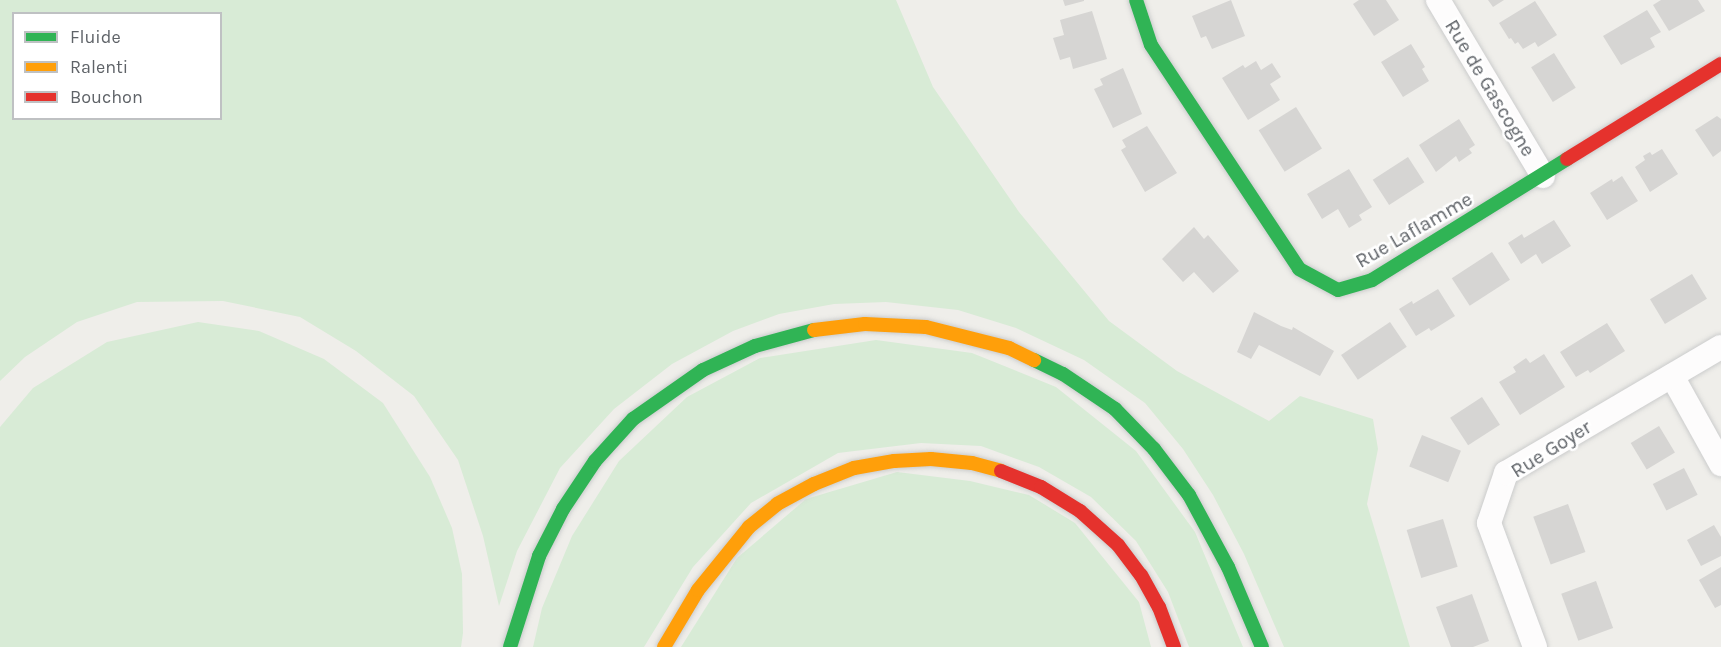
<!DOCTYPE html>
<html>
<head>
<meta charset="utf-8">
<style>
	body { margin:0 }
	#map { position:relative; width:1721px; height:647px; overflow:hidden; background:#efeeea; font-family:Karla,sans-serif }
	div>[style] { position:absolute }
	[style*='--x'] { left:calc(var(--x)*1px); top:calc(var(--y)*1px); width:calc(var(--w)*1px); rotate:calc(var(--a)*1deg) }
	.green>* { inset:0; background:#d8ebd6 }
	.building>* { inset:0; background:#d6d5d3; transform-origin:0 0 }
	.roads { filter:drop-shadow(0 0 2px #cbcccc) drop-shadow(0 0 2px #cbcccc) }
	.street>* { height:24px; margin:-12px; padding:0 12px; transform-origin:12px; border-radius:12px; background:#fdfcfc }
	.fast>* { height:14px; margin:-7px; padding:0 7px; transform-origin:7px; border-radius:7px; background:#30b455 }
	.slow>* { height:14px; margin:-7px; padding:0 7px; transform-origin:7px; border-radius:7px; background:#ff9f0a }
	.jam>* { height:14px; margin:-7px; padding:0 7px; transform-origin:7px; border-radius:7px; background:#e5322d }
	span { translate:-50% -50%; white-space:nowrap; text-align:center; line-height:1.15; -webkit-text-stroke:5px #fff; paint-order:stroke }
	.street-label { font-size:20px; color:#5f6368 }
	.legend { position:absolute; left:12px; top:12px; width:210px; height:108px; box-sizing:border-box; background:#fff; border:2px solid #bfc1c3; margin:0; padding:8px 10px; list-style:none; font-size:18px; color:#5f6368 }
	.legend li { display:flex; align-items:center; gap:12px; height:30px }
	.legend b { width:30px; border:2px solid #bfc1c3 }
</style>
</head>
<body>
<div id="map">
	<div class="green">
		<div style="clip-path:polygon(evenodd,0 0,896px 0,933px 87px,1019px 212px,1109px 321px,1177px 371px,1269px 421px,1300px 396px,1373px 419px,1378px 449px,1367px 504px,1410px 647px,1284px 647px,1244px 554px,1213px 495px,1183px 449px,1145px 403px,1084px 360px,1016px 328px,958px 310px,886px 302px,834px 304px,779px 314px,733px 331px,672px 364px,614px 409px,560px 468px,517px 551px,499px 606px,483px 536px,458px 460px,414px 396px,356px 351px,300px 317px,223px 301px,137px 302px,77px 322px,25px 357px,0 381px,0 0,14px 14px,220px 14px,220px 118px,14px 118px,14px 14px)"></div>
		<div style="clip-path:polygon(198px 322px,259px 331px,324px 359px,383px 403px,430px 477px,452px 528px,462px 574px,463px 633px,461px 647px,0 647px,0 427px,33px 388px,107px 342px)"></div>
		<div style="clip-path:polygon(876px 340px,972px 353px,1056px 387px,1136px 451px,1195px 532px,1243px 647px,1189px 647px,1168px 592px,1136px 541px,1091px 497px,1039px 467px,981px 446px,921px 443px,838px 453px,751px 503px,693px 567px,644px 647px,533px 647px,542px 608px,572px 536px,619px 461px,687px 397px,760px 358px)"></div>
		<div style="clip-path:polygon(897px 472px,970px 481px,1029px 495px,1075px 523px,1139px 602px,1151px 647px,681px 647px,737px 558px,806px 499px)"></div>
	</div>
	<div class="building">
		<div style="clip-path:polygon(1063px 0,1084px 0,1084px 1px,1065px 6px)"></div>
		<div style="clip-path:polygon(1231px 0,1245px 36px,1212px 49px,1206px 36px,1201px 38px,1192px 16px)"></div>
		<div style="clip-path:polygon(1359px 0,1386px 0,1399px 20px,1374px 36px,1353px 4px)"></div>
		<div style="clip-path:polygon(1488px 0,1504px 0,1493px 7px)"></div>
		<div style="clip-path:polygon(1661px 0,1698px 0,1705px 11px,1669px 31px,1653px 5px)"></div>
		<div style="clip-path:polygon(1535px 1px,1557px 35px,1538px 47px,1535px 42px,1523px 49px,1518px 42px,1515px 44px,1511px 38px,1509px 39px,1499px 23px)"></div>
		<div style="clip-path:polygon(1647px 10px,1661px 32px,1650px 38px,1655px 47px,1621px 65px,1603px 36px)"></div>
		<div style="clip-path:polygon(1092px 11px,1107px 59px,1073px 69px,1070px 57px,1060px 60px,1053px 38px,1064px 35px,1060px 20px)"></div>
		<div style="clip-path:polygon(1411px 44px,1425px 67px,1422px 69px,1429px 81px,1403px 97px,1381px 62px)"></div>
		<div style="left:1554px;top:53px;width:41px;height:27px;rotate:58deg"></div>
		<div style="clip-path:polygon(1256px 61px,1261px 70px,1272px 63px,1281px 77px,1270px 84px,1280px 100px,1248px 120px,1222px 78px,1243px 65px,1245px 68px)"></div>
		<div style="clip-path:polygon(1123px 68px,1142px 114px,1113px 128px,1094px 89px,1103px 85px,1100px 79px)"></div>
		<div style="left:1296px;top:107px;width:49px;height:44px;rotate:58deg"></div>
		<div style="clip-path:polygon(1717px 116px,1721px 119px,1721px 151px,1713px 157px,1695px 130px)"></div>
		<div style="clip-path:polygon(1459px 119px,1475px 145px,1469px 149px,1472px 153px,1459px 162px,1456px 156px,1436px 172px,1419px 145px)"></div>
		<div style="clip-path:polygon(1147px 126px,1177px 173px,1145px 192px,1121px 150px,1126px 147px,1122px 140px)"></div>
		<div style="clip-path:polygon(1662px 149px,1678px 174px,1650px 192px,1635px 167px,1645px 160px,1643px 156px,1650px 152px,1652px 155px)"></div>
		<div style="left:1408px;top:157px;width:30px;height:42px;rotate:57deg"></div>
		<div style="clip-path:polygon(1349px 169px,1372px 207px,1359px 215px,1362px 220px,1349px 228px,1338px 209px,1322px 219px,1307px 194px)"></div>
		<div style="clip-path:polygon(1622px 176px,1638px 201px,1607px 220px,1590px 193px,1612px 179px,1613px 182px)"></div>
		<div style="clip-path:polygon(1554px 220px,1571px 246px,1542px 264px,1536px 254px,1521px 264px,1508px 243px,1522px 234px,1524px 238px)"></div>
		<div style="clip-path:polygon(1194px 227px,1204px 239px,1208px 235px,1239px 271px,1213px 293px,1194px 272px,1183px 282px,1162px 259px)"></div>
		<div style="left:1492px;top:252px;width:33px;height:48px;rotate:57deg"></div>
		<div style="left:1692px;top:274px;width:29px;height:49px;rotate:59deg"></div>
		<div style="clip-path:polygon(1438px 289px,1455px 316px,1431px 331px,1429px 328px,1416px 336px,1399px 309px,1412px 301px,1413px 304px)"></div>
		<div style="clip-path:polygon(1254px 312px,1281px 326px,1292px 330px,1293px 327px,1334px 351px,1320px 376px,1259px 345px,1251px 359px,1237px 352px)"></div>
		<div style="left:1390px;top:322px;width:30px;height:59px;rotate:56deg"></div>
		<div style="clip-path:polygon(1607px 323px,1625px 351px,1590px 373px,1588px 370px,1576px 377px,1560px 352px)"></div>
		<div style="clip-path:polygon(1544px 354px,1565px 387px,1520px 415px,1499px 382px,1516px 372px,1513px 367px,1526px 358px,1530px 363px)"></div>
		<div style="left:1482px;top:397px;width:33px;height:38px;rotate:57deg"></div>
		<div style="left:1659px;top:426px;width:31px;height:33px;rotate:59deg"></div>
		<div style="left:1422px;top:435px;width:42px;height:34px;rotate:22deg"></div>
		<div style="left:1684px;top:468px;width:30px;height:35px;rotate:63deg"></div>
		<div style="left:1568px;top:504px;width:51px;height:37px;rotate:70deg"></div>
		<div style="left:1443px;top:519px;width:50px;height:38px;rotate:73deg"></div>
		<div style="clip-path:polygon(1714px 525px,1721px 537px,1721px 556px,1701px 566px,1687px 540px)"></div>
		<div style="clip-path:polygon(1721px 567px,1721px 605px,1715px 608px,1699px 580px)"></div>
		<div style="left:1596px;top:581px;width:50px;height:37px;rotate:70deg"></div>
		<div style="clip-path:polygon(1472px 594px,1489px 641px,1473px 647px,1451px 647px,1436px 607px)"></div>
	</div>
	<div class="roads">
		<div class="street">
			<div style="--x:1438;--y:0;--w:205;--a:59.2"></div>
			<div style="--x:1672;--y:376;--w:101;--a:60.9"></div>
			<div style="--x:1535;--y:647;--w:132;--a:-110.4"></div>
			<div style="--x:1489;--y:523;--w:53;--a:-71.2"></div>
			<div style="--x:1506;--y:473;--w:249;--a:-30.4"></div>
		</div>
		<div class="fast">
			<div style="--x:1136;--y:0;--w:47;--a:71.6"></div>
			<div style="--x:1151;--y:45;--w:268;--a:56.5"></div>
			<div style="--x:1299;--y:269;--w:44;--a:28.3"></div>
			<div style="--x:1338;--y:290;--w:35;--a:-16"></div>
			<div style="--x:1372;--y:280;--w:229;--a:-31.8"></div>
			<div style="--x:1034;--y:360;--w:32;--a:26"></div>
			<div style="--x:1063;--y:374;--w:63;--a:33.9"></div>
			<div style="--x:1115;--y:409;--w:56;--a:45.7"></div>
			<div style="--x:1154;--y:449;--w:58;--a:52.7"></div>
			<div style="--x:1189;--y:495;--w:82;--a:61.6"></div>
			<div style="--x:1228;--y:567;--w:87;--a:67"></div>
			<div style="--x:510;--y:647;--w:96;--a:-72.3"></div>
			<div style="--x:539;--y:556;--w:53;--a:-62.9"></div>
			<div style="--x:563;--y:509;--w:58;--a:-56.3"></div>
			<div style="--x:595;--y:461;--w:57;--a:-47.9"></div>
			<div style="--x:633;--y:419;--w:85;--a:-35"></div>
			<div style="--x:703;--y:370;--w:57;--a:-24.8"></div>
			<div style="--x:755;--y:346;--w:61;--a:-15.2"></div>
		</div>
		<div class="slow">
			<div style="--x:814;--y:330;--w:51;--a:-6.7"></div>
			<div style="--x:865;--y:324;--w:61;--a:2.8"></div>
			<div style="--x:926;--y:327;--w:86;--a:14.2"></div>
			<div style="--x:1009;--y:348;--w:28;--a:26"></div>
			<div style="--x:664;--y:647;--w:66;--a:-59.2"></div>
			<div style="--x:698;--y:590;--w:81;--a:-51"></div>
			<div style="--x:749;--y:527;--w:36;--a:-39"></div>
			<div style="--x:777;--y:504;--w:42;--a:-28.4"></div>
			<div style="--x:814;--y:484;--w:43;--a:-21.8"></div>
			<div style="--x:854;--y:468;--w:41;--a:-9.9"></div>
			<div style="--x:894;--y:461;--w:37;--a:-3"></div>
			<div style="--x:931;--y:459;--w:41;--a:5.6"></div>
			<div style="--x:972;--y:463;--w:30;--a:15"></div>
		</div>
		<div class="jam">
			<div style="--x:1567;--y:159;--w:181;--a:-31.7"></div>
			<div style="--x:1001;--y:471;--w:43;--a:21.8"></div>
			<div style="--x:1041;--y:487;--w:46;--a:31.6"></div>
			<div style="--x:1080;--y:511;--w:51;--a:41.8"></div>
			<div style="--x:1118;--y:545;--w:38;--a:53"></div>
			<div style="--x:1141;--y:575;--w:37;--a:61"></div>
			<div style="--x:1159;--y:607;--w:43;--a:69.4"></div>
		</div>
	</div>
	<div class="street-label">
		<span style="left:1490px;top:88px;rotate:59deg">Rue de Gascogne</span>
		<span style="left:1414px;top:230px;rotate:-30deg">Rue Laflamme</span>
		<span style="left:1551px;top:449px;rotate:-32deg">Rue Goyer</span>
	</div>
	<ul class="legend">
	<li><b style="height:8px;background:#30b455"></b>Fluide</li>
	<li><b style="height:8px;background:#ff9f0a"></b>Ralenti</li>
	<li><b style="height:8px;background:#e5322d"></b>Bouchon</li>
	</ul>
</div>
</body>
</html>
